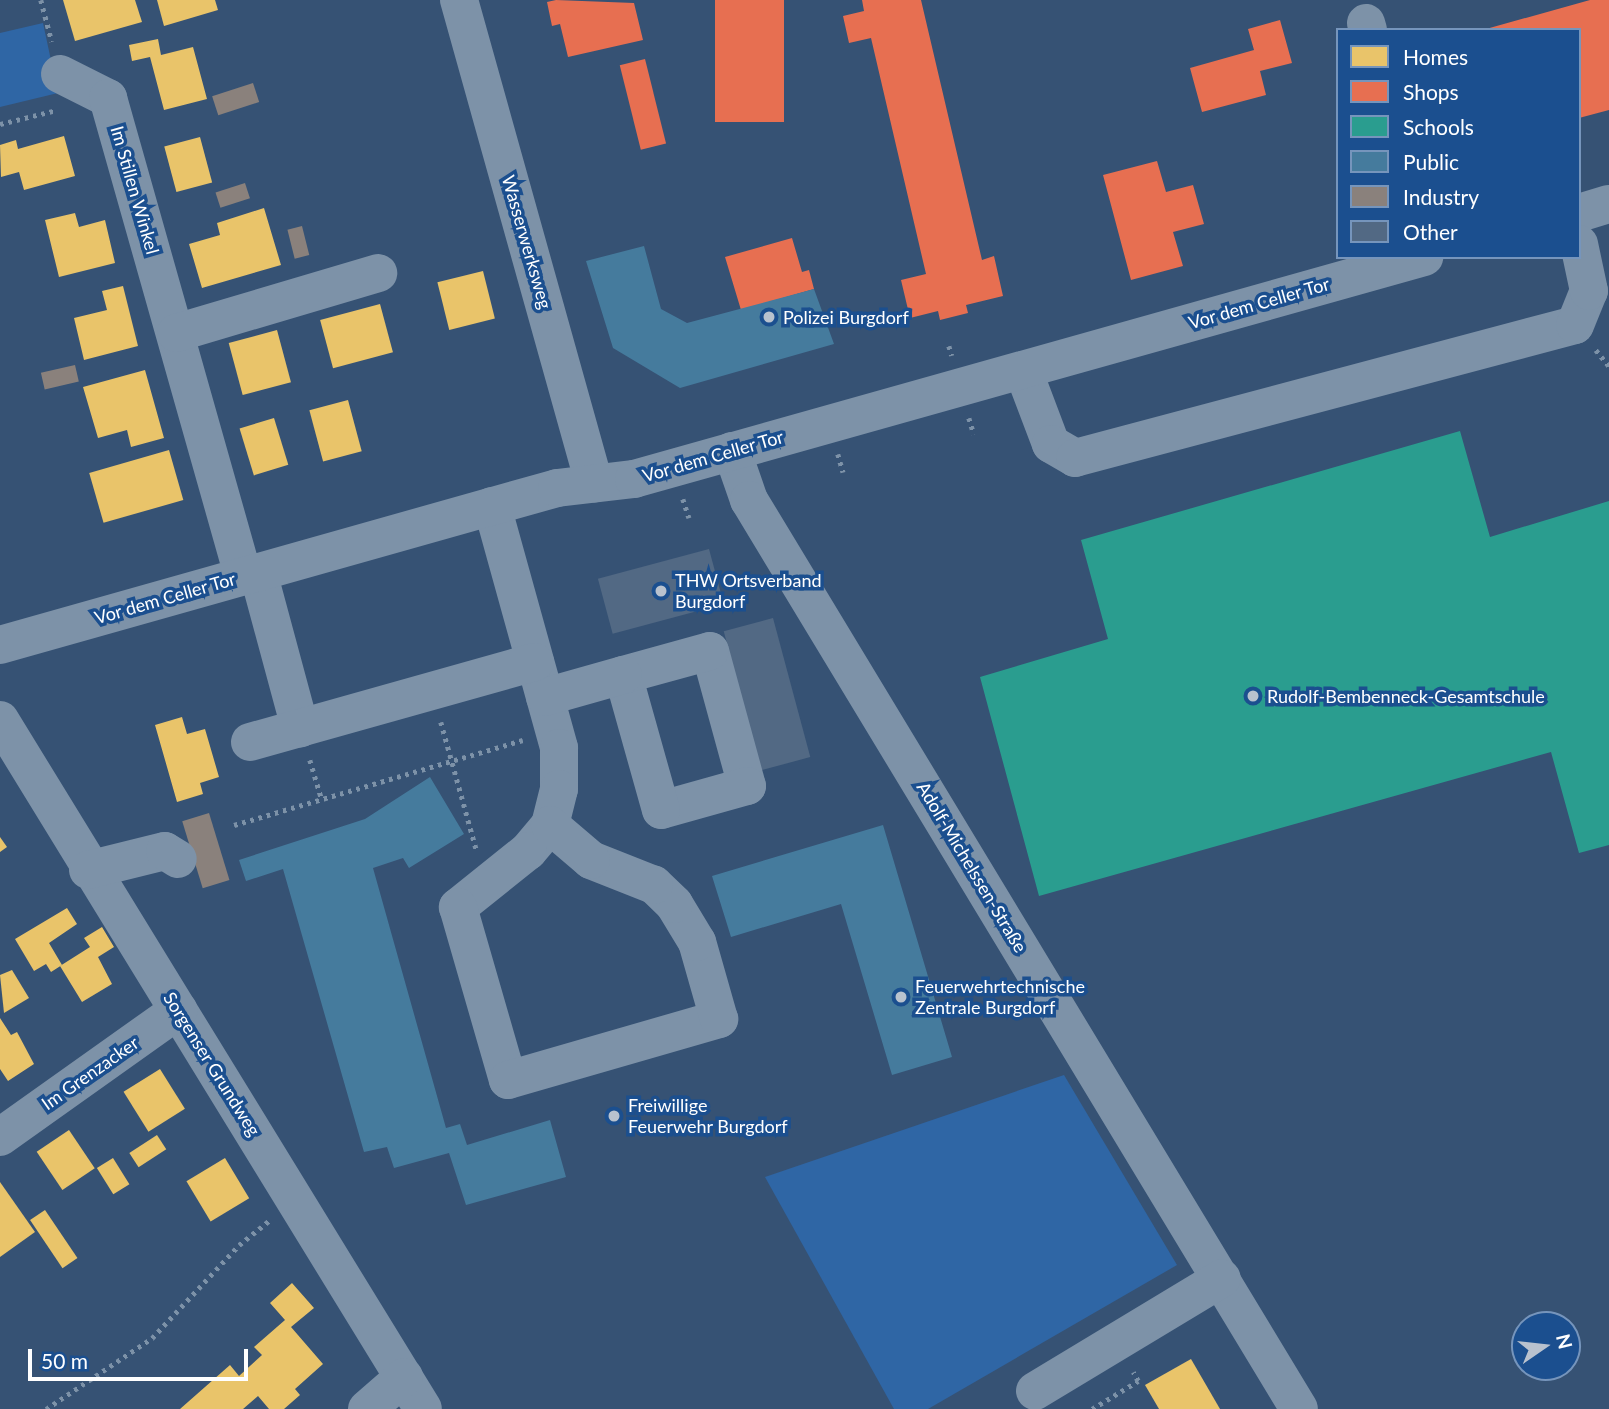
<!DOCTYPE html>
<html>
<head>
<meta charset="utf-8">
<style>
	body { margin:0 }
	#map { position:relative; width:1609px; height:1409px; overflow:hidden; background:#365274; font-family:Lato,sans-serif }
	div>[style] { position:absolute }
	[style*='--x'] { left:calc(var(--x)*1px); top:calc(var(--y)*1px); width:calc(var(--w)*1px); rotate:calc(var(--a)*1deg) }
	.green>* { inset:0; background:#2f66a5 }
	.homes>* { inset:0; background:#e9c46a; transform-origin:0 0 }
	.shops>* { inset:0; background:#e76f51; transform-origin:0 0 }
	.schools>* { inset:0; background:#2a9d8f }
	.public>* { inset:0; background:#457b9d }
	.industry>* { inset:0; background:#8a817c; transform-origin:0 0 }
	.building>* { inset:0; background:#526984; transform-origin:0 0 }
	.path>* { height:4.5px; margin-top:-2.25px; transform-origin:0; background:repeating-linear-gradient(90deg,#7d92a8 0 3.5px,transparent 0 8.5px) }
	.minor>* { height:38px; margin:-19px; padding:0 19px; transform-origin:19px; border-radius:19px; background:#7d92a8 }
	.dots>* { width:19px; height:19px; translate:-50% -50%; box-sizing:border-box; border:4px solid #1b4f8f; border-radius:50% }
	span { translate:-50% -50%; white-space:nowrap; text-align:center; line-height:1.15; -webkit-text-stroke:7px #1b4f8f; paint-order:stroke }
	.street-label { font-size:18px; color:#fff }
	.poi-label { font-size:18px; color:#fff }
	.left { translate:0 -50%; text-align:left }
	.legend { position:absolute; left:1336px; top:28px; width:245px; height:231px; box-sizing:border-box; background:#1b4f8f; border:2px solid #7695bc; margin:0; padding:9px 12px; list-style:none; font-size:21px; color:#fff }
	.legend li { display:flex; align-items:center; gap:14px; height:35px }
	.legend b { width:35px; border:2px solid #7695bc }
	.north { position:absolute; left:1511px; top:1311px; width:70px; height:70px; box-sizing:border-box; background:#1b4f8f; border:2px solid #7695bc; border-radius:50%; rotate:76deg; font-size:19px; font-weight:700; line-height:28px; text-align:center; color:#fff }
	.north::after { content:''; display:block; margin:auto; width:24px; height:32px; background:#b9c2ce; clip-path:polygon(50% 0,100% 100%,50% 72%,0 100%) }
	.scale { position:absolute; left:28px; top:1349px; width:220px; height:32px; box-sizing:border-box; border:4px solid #fff; border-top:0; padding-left:9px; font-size:21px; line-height:24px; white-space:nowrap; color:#fff; -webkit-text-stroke:5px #1b4f8f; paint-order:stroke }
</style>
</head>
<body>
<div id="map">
	<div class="green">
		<div style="clip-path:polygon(43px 23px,58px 93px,0 107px,0 33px)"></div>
		<div style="clip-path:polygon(1064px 1075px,1177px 1265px,928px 1409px,894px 1409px,765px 1177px)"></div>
	</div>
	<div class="homes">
		<div style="clip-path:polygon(63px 0,135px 0,142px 22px,75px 41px)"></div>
		<div style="clip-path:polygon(157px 0,215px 0,218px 10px,164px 26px)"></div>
		<div style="clip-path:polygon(158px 39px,161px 55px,193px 47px,207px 99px,164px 110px,150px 57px,132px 61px,129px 45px)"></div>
		<div style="clip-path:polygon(64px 136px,75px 176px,24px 190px,19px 172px,1px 177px,0 145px,16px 140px,18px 149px)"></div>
		<div style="left:200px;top:137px;width:47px;height:37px;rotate:75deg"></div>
		<div style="clip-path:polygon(264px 208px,281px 265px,202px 288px,189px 244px,220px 235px,217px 223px)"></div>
		<div style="clip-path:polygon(75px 213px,79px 227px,105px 220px,115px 263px,59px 277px,45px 220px)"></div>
		<div style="left:483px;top:271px;width:49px;height:47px;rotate:76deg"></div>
		<div style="clip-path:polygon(123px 286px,138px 346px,84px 360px,74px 318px,107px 310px,102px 291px)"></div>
		<div style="left:380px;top:304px;width:50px;height:62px;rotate:75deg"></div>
		<div style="left:277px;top:330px;width:54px;height:50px;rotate:75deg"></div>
		<div style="clip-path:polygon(145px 370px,164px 438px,131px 447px,127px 430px,98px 438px,83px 387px)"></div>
		<div style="left:348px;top:400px;width:53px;height:40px;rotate:75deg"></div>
		<div style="left:274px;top:418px;width:49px;height:36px;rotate:73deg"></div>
		<div style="left:169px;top:450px;width:52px;height:83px;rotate:74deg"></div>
		<div style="clip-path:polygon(182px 717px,187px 734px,205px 729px,219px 777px,200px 783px,203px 794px,177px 802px,155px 725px)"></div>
		<div style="clip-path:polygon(0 837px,7px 847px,0 852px)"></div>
		<div style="clip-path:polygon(67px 908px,77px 924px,49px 943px,62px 965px,51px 972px,46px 964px,34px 971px,15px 939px)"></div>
		<div style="clip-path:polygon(102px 927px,114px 947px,98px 957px,112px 984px,82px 1002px,60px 966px,90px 947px,84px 938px)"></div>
		<div style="clip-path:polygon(12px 970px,29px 998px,4px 1013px,0 975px)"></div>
		<div style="clip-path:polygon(0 1018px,11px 1035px,17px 1032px,34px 1064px,8px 1081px,0 1069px)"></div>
		<div style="left:160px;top:1069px;width:47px;height:43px;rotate:58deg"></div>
		<div style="left:69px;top:1130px;width:46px;height:39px;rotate:56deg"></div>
		<div style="left:157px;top:1135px;width:17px;height:33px;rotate:57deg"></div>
		<div style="left:113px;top:1158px;width:31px;height:19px;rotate:58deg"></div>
		<div style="left:225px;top:1158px;width:47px;height:45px;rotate:59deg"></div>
		<div style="clip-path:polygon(0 1182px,35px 1232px,0 1257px)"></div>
		<div style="left:45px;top:1210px;width:58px;height:18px;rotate:56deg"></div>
		<div style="clip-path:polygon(292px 1283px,314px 1308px,291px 1327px,323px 1364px,295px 1389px,300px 1395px,284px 1409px,269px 1409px,258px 1396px,243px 1409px,180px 1409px,230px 1365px,239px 1376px,262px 1355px,254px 1347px,285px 1320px,270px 1303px)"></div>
		<div style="clip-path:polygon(1191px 1359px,1220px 1409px,1159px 1409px,1145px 1385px)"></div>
	</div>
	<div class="shops">
		<div style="clip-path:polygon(556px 0,634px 3px,643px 40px,568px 57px,560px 24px,552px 26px,547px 2px)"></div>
		<div style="left:715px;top:0;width:69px;height:122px"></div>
		<div style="clip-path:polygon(862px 0,921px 0,982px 260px,994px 256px,1003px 296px,966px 305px,968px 313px,940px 320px,938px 311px,910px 318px,901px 280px,926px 274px,871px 38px,849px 43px,843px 16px,864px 11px)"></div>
		<div style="clip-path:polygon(1590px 0,1609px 0,1609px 110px,1579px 118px,1579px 30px,1486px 29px)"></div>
		<div style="clip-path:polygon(1280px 20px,1292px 63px,1260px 71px,1266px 95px,1202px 112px,1190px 68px,1254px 50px,1248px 29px)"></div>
		<div style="left:645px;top:59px;width:87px;height:26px;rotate:76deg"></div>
		<div style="clip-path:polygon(1157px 161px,1166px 192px,1193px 185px,1204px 224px,1173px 232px,1183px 266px,1131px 280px,1103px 175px)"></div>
		<div style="clip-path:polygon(792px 238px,802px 272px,809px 270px,814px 289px,741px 310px,725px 257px)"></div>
	</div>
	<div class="schools">
		<div style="clip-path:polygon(1460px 431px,1490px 537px,1609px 501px,1609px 845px,1579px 853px,1551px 752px,1039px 896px,980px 677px,1108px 639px,1081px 540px)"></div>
	</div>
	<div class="public">
		<div style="clip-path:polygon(644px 246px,661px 309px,687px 323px,814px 289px,834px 344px,680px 388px,613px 348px,586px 261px)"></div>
		<div style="clip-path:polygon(430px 777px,464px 834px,409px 868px,403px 858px,373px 868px,446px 1128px,460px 1124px,467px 1145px,550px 1120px,566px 1177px,466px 1205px,449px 1153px,394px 1168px,387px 1147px,364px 1152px,283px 869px,246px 881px,239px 860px,365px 819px)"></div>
		<div style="clip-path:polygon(883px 825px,952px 1057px,892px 1075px,841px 904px,731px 937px,712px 876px)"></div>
	</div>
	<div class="industry">
		<div style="left:253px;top:83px;width:20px;height:43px;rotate:72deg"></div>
		<div style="left:245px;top:183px;width:16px;height:31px;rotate:72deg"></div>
		<div style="left:302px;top:226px;width:30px;height:15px;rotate:76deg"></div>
		<div style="left:75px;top:365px;width:17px;height:35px;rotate:77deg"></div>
		<div style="left:209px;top:813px;width:70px;height:28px;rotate:73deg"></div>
	</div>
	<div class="building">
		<div style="left:709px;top:549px;width:57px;height:115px;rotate:75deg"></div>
		<div style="left:773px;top:618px;width:144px;height:51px;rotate:75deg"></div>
	</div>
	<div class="path">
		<div style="--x:41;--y:0;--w:43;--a:75.3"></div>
		<div style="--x:0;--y:124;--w:59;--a:-13.8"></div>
		<div style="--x:949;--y:346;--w:10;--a:73"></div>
		<div style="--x:1596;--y:350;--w:21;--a:51"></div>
		<div style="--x:969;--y:418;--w:17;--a:73"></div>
		<div style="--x:838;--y:454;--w:19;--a:74"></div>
		<div style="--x:683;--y:499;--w:20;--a:72"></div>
		<div style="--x:441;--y:722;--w:135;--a:74.5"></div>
		<div style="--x:310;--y:760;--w:42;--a:73.3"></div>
		<div style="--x:234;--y:825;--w:301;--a:-16.4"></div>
		<div style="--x:46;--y:1409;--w:128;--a:-33.8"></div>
		<div style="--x:152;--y:1338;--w:127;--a:-46.9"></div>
		<div style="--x:239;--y:1245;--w:40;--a:-39"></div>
		<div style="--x:1092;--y:1409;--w:54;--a:-31.3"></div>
		<div style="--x:1138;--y:1381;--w:10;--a:-119"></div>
	</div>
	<div class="minor">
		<div style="--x:459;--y:0;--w:502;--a:74.38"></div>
		<div style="--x:1366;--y:23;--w:7;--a:74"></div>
		<div style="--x:60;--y:74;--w:54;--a:26.6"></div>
		<div style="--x:108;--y:98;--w:497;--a:74.2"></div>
		<div style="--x:1579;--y:213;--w:31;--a:-17"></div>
		<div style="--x:176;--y:333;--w:211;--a:-16.5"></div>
		<div style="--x:1023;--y:370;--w:79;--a:69.3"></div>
		<div style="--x:1051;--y:444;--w:28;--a:30"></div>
		<div style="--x:1075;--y:458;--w:517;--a:-14.9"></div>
		<div style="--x:1575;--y:325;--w:37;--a:-68"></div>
		<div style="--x:1589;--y:291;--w:48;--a:-102"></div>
		<div style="--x:732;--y:451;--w:52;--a:70.9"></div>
		<div style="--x:749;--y:500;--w:1062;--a:58.82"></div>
		<div style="--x:492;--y:506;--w:251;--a:74.5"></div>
		<div style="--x:559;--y:748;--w:41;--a:90"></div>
		<div style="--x:559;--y:789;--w:37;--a:104"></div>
		<div style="--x:550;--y:825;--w:34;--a:130"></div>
		<div style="--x:528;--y:851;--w:90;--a:141.3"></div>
		<div style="--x:458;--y:907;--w:180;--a:73.9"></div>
		<div style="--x:508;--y:1080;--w:220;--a:-16.1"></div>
		<div style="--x:719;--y:1019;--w:80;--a:-105.9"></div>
		<div style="--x:697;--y:942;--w:44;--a:-121.2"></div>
		<div style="--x:674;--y:904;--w:28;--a:-136"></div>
		<div style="--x:654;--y:885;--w:68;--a:-158.4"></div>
		<div style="--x:591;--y:860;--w:54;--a:-139.5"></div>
		<div style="--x:258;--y:572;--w:162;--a:74.9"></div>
		<div style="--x:0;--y:645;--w:579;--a:-15.74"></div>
		<div style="--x:557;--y:488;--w:78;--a:-6.7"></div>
		<div style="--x:634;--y:479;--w:821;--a:-15.7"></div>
		<div style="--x:710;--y:651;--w:140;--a:74.7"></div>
		<div style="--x:747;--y:786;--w:89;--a:164.4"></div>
		<div style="--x:661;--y:810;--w:140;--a:-105.7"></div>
		<div style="--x:623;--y:675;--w:90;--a:-15.4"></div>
		<div style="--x:545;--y:697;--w:81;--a:-15.8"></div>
		<div style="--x:0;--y:720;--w:808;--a:58.45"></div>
		<div style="--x:250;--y:742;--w:296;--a:-15.7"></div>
		<div style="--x:88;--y:870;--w:79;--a:-13.9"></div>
		<div style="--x:165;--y:851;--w:15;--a:32"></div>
		<div style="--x:0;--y:1137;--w:219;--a:-35.4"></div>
		<div style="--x:1035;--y:1391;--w:218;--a:-31.1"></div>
		<div style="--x:367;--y:1409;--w:49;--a:-40.9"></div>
	</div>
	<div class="dots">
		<div style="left:769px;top:317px;background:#b9c2ce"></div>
		<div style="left:661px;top:591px;background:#b9c2ce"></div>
		<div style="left:1253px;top:696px;background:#b9c2ce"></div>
		<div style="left:901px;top:997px;background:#b9c2ce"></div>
		<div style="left:614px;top:1116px;background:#b9c2ce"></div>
	</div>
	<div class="street-label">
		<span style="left:135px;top:190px;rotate:74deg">Im Stillen Winkel</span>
		<span style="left:527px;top:242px;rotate:74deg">Wasserwerksweg</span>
		<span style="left:1259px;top:303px;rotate:-16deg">Vor dem Celler Tor</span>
		<span style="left:713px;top:456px;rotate:-16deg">Vor dem Celler Tor</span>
		<span style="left:165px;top:598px;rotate:-16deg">Vor dem Celler Tor</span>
		<span style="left:972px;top:867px;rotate:59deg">Adolf-Michelssen-Straße</span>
		<span style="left:212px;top:1064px;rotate:58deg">Sorgenser Grundweg</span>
		<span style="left:90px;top:1073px;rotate:-35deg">Im Grenzacker</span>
	</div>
	<div class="poi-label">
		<span class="left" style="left:783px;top:317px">Polizei Burgdorf</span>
		<span class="left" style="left:675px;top:591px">THW Ortsverband<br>Burgdorf</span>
		<span class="left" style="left:1267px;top:696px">Rudolf-Bembenneck-Gesamtschule</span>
		<span class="left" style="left:915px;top:997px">Feuerwehrtechnische<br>Zentrale Burgdorf</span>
		<span class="left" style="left:628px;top:1116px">Freiwillige<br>Feuerwehr Burgdorf</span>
	</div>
	<ul class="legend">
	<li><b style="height:19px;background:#e9c46a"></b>Homes</li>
	<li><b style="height:19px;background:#e76f51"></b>Shops</li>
	<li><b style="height:19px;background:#2a9d8f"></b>Schools</li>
	<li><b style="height:19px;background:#457b9d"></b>Public</li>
	<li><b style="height:19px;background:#8a817c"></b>Industry</li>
	<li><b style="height:19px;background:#526984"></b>Other</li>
	</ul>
	<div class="north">N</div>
	<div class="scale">50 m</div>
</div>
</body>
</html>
